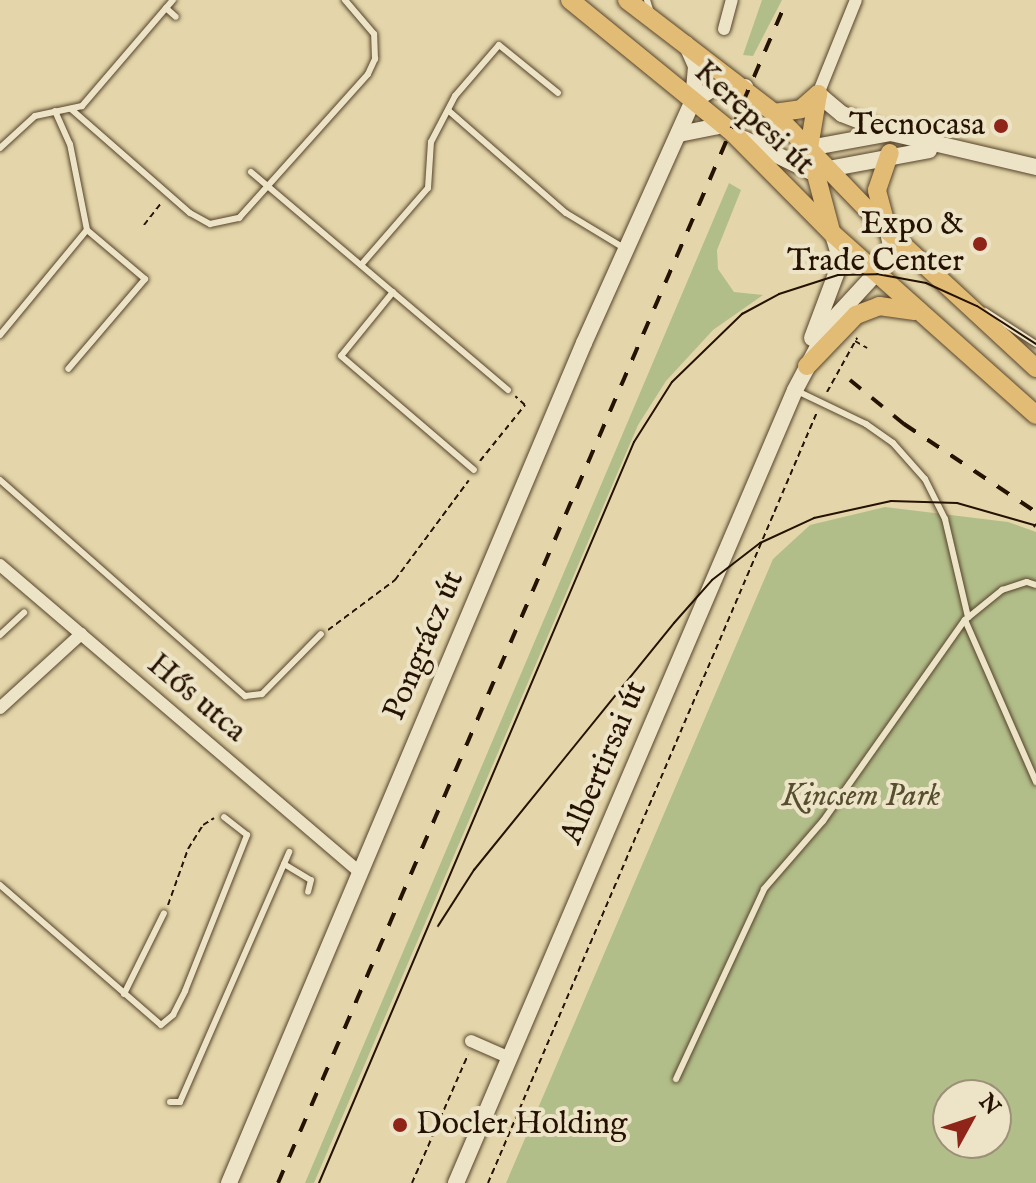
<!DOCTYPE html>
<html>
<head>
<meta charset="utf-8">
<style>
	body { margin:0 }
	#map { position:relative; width:1036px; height:1183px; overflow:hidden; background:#e4d6aa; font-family:"IM FELL English",serif }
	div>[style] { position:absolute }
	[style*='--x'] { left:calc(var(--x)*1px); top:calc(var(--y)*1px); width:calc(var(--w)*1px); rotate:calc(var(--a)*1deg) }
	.green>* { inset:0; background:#b2be8a }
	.path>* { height:2px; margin-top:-1px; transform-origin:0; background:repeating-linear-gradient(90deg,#261200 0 6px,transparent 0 10px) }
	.roads { filter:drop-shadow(0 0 2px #56432a) drop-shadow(0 0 2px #56432a) }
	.lane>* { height:6px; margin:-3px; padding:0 3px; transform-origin:3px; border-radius:3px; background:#ede4c8 }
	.street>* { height:12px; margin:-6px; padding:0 6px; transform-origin:6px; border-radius:6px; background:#ede4c8 }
	.secondary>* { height:16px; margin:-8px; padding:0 8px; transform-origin:8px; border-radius:8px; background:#ede4c8 }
	.primary>* { height:18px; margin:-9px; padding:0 9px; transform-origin:9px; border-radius:9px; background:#e2bb75 }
	.tram>* { height:2px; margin:-1px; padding:0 1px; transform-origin:1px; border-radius:1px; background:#261200 }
	.rail>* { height:4px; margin-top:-2px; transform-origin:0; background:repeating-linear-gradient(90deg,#261200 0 14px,transparent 0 28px) }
	.dots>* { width:22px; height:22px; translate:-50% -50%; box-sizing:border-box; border:4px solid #ede4c8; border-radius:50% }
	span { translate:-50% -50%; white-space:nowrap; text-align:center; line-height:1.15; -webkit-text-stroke:8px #ede4c8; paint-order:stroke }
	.street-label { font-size:32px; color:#261200 }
	.poi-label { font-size:32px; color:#261200 }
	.right { translate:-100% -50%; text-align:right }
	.left { translate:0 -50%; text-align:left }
	.park-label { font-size:32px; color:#574e30; font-style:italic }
	.north { position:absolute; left:932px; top:1079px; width:80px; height:80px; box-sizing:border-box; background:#ede4c8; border:2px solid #9d9078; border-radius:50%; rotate:50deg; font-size:22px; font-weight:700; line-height:32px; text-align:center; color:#261200 }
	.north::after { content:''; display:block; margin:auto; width:28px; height:36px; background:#8f2418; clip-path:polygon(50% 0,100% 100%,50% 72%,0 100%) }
</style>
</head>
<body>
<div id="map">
	<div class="green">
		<div style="clip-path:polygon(762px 0,782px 0,753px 56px,743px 55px)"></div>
		<div style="clip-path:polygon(729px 183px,741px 190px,717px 250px,718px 269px,734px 292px,763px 295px,713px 330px,666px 381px,638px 425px,314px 1183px,305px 1183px)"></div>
		<div style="clip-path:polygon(evenodd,885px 507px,1008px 522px,1036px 532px,1036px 1183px,506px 1183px,773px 559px,810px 525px,885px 507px,948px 1095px,996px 1095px,996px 1143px,948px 1143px,948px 1095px)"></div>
	</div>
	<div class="path">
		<div style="--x:144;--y:225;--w:29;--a:-52"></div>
		<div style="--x:855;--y:341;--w:14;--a:30"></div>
		<div style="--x:827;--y:392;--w:62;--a:-60.9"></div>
		<div style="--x:480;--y:461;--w:72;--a:-51.2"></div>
		<div style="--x:525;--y:405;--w:13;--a:-138"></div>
		<div style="--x:328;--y:630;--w:84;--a:-36.7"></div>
		<div style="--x:395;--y:580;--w:124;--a:-53.5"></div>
		<div style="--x:168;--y:905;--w:59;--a:-70.3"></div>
		<div style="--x:188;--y:849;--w:28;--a:-58"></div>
		<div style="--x:203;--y:825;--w:13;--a:-32"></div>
		<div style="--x:412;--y:1183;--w:140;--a:-66.4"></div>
		<div style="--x:488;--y:1183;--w:838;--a:-66.89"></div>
	</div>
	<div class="roads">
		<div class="lane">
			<div style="--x:647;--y:0;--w:14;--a:73"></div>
			<div style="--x:166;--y:8;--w:13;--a:42"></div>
			<div style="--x:71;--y:109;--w:158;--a:41.2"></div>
			<div style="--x:190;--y:213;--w:23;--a:29"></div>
			<div style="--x:210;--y:224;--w:30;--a:-12"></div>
			<div style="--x:239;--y:218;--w:193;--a:-48.1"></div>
			<div style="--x:368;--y:74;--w:17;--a:-65"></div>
			<div style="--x:375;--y:59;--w:25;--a:-92"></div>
			<div style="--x:374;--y:34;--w:45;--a:-130.5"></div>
			<div style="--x:55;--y:111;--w:36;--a:66"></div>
			<div style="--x:70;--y:144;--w:88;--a:78.8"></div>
			<div style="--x:87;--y:230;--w:76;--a:40.2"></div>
			<div style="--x:145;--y:279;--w:118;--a:130.5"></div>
			<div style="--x:449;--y:111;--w:155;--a:41.1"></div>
			<div style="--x:566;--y:213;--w:68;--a:31.1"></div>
			<div style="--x:0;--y:148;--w:47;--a:-42.4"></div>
			<div style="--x:35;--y:116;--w:48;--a:-12"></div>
			<div style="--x:82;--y:106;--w:140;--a:-49.4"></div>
			<div style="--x:251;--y:172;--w:337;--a:40.3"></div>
			<div style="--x:361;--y:265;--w:102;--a:-49"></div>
			<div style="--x:428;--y:188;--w:46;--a:-86.3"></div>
			<div style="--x:431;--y:142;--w:52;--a:-62.4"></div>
			<div style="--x:455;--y:96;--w:67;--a:-49.2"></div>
			<div style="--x:499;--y:45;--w:76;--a:39.1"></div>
			<div style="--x:393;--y:292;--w:82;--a:129.1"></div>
			<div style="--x:341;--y:356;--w:175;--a:40.6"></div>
			<div style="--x:985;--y:311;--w:61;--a:32.9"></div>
			<div style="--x:0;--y:335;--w:136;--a:-50.4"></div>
			<div style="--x:795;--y:390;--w:79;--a:25.6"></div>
			<div style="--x:866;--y:424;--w:33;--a:35"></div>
			<div style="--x:893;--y:443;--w:48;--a:48.4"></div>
			<div style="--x:925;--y:479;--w:45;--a:63.4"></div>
			<div style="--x:945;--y:519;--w:101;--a:76.8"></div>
			<div style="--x:0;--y:480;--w:327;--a:41.4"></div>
			<div style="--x:245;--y:696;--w:17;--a:-7"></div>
			<div style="--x:262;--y:694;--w:84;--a:-45.5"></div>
			<div style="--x:965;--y:620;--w:177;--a:66.3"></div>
			<div style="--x:0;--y:635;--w:33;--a:-43"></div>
			<div style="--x:284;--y:864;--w:31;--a:31"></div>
			<div style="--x:311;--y:880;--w:12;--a:104"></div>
			<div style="--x:0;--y:885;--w:213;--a:41"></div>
			<div style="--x:161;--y:1025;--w:16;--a:-40"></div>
			<div style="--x:173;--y:1015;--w:27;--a:-63"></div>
			<div style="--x:185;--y:991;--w:168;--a:-68.3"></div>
			<div style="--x:247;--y:835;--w:29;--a:-142"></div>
			<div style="--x:124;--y:994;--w:90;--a:-63.7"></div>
			<div style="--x:676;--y:1079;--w:209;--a:-65.1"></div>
			<div style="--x:764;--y:889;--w:90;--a:-49.1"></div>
			<div style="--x:823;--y:821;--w:246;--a:-54.8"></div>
			<div style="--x:965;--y:620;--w:48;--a:-39"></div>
			<div style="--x:1002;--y:590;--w:26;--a:-18"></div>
			<div style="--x:1027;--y:582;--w:9;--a:18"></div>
			<div style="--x:170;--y:1102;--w:10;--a:0"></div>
			<div style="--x:180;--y:1102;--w:273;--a:-66.4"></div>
		</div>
		<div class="street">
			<div style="--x:724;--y:29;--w:30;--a:-75"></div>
			<div style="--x:818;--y:94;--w:101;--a:-68"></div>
			<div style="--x:0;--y:565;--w:472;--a:40.5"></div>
			<div style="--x:0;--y:708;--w:110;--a:-42.4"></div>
			<div style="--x:471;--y:1041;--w:43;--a:23.6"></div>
		</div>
		<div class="secondary">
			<div style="--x:818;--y:94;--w:31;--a:40"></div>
			<div style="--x:842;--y:114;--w:53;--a:21.2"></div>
			<div style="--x:891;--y:133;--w:149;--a:13.2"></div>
			<div style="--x:693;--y:101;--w:25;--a:-32"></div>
			<div style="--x:714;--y:88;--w:31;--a:-2"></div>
			<div style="--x:679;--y:134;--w:46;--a:-11.3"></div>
			<div style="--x:744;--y:139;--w:76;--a:25.9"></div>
			<div style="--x:812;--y:172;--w:119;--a:-10.6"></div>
			<div style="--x:809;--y:148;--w:82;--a:-10.5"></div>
			<div style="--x:812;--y:338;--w:82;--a:-69.4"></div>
			<div style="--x:841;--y:261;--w:28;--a:-107"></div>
			<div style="--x:229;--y:1183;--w:912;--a:-67.09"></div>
			<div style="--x:584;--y:343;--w:265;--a:-65.8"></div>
			<div style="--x:693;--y:101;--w:35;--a:-85"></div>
			<div style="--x:696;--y:66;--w:24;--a:-114"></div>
			<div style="--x:456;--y:1183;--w:862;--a:-66.85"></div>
			<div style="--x:795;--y:390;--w:77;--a:-62.1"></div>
			<div style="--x:831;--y:322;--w:83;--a:-47.4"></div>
			<div style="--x:887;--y:261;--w:15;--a:-74"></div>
			<div style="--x:891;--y:247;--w:16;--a:-101"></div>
		</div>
		<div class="primary">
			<div style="--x:570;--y:0;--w:210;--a:39.2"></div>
			<div style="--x:733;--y:133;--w:142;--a:45.3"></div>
			<div style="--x:833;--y:234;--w:272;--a:41.7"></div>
			<div style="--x:627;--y:0;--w:185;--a:37.5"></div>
			<div style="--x:774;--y:113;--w:164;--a:46"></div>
			<div style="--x:888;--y:231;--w:202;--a:42.8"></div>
			<div style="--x:818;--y:94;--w:55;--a:99.5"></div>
			<div style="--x:809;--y:148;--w:86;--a:75.2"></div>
			<div style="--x:774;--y:113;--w:27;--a:-8"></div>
			<div style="--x:801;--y:109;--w:23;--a:-41"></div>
			<div style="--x:887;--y:228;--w:39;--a:-105"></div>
			<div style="--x:877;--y:190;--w:39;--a:-71"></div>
			<div style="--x:807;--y:366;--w:71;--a:-46.1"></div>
			<div style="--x:856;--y:315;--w:25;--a:-21"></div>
			<div style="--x:879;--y:306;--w:36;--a:8"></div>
		</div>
	</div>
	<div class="tram">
		<div style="--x:438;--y:926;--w:67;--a:-57.3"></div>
		<div style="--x:474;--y:870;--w:318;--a:-51"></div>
		<div style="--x:674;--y:623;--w:57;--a:-48.5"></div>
		<div style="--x:712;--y:580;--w:61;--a:-37.6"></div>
		<div style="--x:760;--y:543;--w:60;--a:-24.8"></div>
		<div style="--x:814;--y:518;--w:79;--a:-12.4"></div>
		<div style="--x:891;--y:501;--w:66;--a:1.7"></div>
		<div style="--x:957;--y:503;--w:80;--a:15.9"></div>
		<div style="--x:319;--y:1183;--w:805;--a:-66.97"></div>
		<div style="--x:634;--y:442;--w:71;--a:-57.7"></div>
		<div style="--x:672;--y:382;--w:98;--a:-44.2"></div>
		<div style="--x:742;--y:314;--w:42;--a:-28.4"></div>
		<div style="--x:779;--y:294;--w:62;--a:-17.9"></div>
		<div style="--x:838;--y:275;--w:39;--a:-1"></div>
		<div style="--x:877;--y:274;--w:50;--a:10.4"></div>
		<div style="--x:926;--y:283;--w:56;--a:24.3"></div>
		<div style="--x:977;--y:306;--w:70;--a:32.8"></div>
	</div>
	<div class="rail">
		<div style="--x:850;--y:380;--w:70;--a:39.2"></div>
		<div style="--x:904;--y:424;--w:159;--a:33.7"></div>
		<div style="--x:1034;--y:525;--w:2;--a:27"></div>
		<div style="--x:278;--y:1183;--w:1288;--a:-66.72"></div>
	</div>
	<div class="dots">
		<div style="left:1001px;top:126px;background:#8f2418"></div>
		<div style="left:980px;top:244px;background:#8f2418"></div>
		<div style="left:400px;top:1125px;background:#8f2418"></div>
	</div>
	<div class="street-label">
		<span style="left:753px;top:119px;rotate:43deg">Kerepesi út</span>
		<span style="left:425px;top:646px;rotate:-67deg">Pongrácz út</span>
		<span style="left:196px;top:699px;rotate:40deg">Hős utca</span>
		<span style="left:605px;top:763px;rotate:-67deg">Albertirsai út</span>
	</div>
	<div class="poi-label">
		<span class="right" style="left:985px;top:126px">Tecnocasa</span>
		<span class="right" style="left:964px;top:244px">Expo &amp;<br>Trade Center</span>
		<span class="left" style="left:416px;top:1125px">Docler Holding</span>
	</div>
	<div class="park-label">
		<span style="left:861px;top:797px">Kincsem Park</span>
	</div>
	<div class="north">N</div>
</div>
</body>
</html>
